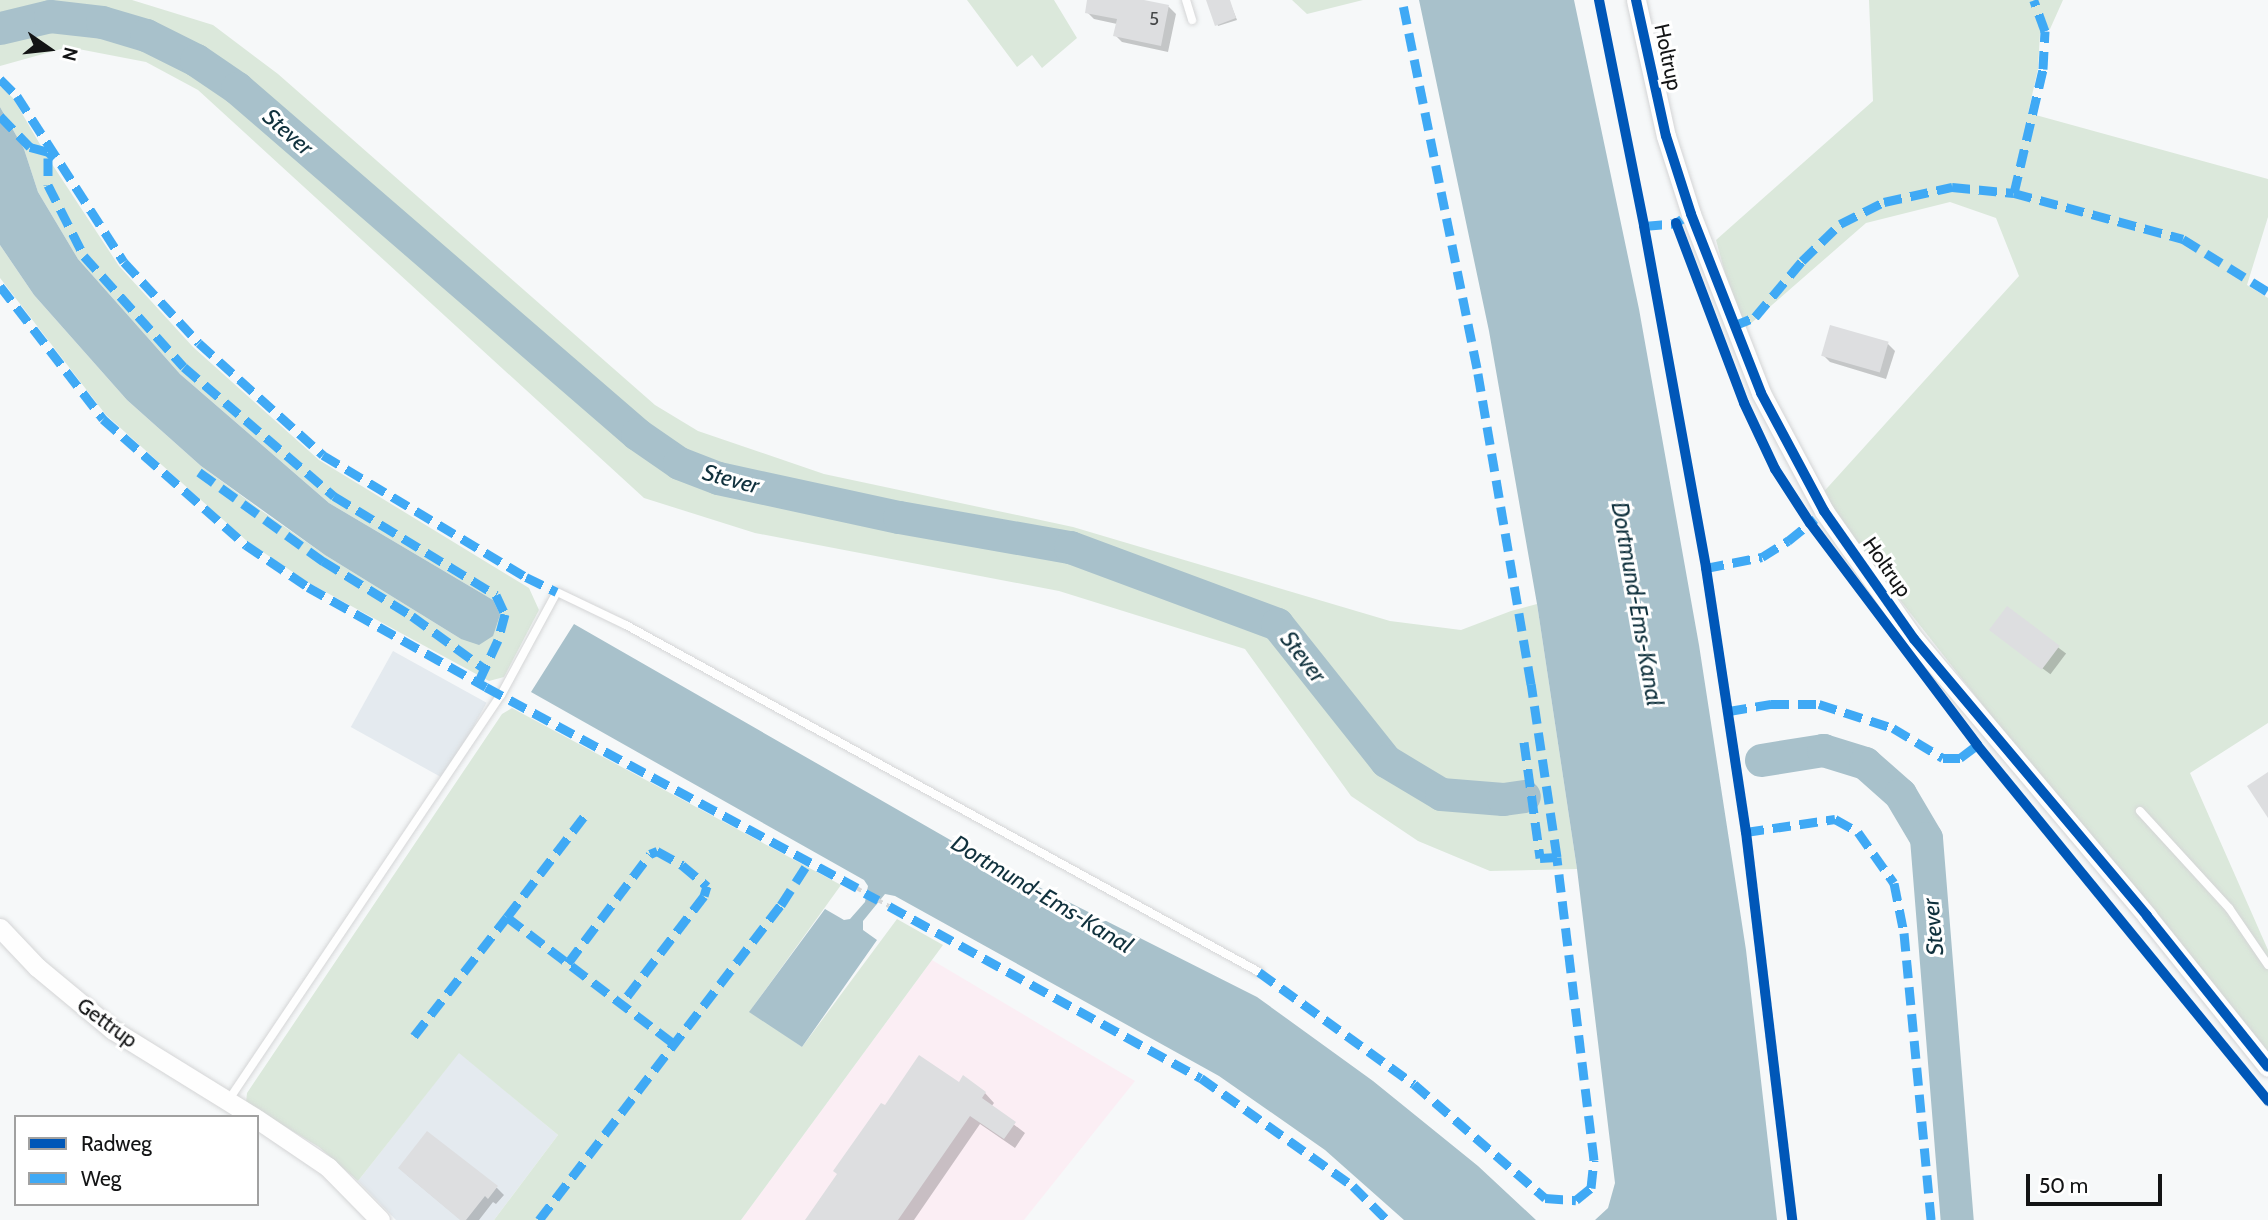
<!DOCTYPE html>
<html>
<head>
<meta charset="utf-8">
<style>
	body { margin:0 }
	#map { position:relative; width:2268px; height:1220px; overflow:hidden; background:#f6f8f9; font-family:Cabin,sans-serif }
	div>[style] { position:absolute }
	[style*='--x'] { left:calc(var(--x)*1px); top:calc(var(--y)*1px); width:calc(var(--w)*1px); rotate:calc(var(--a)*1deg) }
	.built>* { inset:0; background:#e4eaef; transform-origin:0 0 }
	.industrial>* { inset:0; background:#fbeef4 }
	.green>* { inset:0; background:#dbe8db }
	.water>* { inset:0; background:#a8c1cb }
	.shadow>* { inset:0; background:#0003; transform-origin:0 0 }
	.river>* { height:33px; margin:-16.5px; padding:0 16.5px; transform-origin:16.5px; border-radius:16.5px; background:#a8c1cb }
	.building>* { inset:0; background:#dddee0; transform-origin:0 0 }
	.path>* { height:3.5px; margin-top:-1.75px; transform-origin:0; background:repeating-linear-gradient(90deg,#d7d8d8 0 5px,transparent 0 10px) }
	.roads { filter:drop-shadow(0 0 2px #d4d5d6) drop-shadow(0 0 2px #d4d5d6) }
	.service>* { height:8px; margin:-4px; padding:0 4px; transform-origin:4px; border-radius:4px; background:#fefefe }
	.tertiary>* { height:19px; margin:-9.5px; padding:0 9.5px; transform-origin:9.5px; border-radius:9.5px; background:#fefefe }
	.quiet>* { height:9px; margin-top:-4.5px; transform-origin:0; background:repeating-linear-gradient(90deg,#3fa9f5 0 18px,transparent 0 27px) }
	.cycleway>* { height:10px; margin:-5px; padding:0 5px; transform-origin:5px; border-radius:5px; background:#0057b8 }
	span { translate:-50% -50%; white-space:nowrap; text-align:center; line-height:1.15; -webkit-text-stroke:6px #fff; paint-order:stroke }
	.number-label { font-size:18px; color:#464849 }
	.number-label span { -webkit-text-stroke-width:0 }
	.street-label { font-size:21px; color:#131415 }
	.water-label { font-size:23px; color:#10313d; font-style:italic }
	.legend { position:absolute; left:14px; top:1115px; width:245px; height:91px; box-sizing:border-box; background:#fff; border:2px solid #a1a1a1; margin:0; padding:9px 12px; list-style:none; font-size:21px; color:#131415 }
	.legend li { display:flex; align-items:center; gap:14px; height:35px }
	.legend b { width:35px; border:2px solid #a1a1a1 }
	.north { position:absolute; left:14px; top:14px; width:70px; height:70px; -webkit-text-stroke:5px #fff; paint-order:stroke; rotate:104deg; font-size:19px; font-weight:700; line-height:28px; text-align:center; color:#131415 }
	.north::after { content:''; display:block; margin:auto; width:24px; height:32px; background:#131415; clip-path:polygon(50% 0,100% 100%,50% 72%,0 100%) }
	.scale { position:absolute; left:2026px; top:1174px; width:136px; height:32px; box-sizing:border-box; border:4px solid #131415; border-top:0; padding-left:9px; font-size:21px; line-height:24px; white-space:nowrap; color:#131415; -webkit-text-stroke:5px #fff; paint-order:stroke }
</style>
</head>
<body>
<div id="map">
	<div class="built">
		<div style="left:393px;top:651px;width:107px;height:87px;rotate:29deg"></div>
		<div style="clip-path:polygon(459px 1052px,558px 1135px,494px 1220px,396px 1220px,358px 1181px)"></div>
	</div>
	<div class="industrial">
		<div style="clip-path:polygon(932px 960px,1135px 1081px,1024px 1220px,741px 1220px)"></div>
	</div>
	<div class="green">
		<div style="clip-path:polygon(0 0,132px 0,213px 25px,278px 74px,655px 405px,698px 431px,824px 474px,1073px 527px,1390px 621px,1461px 630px,1511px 611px,1537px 604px,1577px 869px,1490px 871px,1418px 841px,1351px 796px,1245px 649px,1059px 591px,755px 533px,644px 498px,198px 90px,146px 62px,68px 47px,0 66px)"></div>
		<div style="clip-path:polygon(967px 0,1054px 0,1077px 38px,1042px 68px,1032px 55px,1017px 67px)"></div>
		<div style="clip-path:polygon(1292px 0,1363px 0,1307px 14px)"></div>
		<div style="clip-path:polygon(1869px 0,2063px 0,2050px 29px,2040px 33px,2038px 69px,2028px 113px,2268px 179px,2268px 217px,2247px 285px,2268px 298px,2268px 723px,2190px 773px,2268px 950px,2268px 1055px,1992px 717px,1819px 497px,2019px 276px,1996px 218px,1950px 202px,1866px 223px,1741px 332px,1716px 240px,1873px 101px)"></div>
		<div style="clip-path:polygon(0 86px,13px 98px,48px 158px,119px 266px,193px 347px,319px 460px,529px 588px,539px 610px,504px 677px,489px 681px,309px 583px,248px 542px,106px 415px,0 278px,0 245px,34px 295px,127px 400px,201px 466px,262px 511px,325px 555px,461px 639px,493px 600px,329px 503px,180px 374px,78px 259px,38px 192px,24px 149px,0 107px)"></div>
		<div style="clip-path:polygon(512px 708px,841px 885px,750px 1011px,802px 1047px,897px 919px,943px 945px,741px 1220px,494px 1220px,558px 1135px,459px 1053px,358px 1181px,319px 1147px,246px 1103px,247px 1093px,502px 714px)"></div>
	</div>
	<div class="water">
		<div style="clip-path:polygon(1419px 0,1574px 0,1639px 309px,1699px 645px,1746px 950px,1777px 1220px,1595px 1220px,1608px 1208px,1615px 1183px,1577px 869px,1537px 604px,1489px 331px)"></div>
		<div style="clip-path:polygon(0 107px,24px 149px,38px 192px,78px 259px,180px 374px,329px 503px,493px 600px,500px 615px,493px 636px,479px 645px,461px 639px,325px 555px,201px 466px,127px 400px,34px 295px,0 245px)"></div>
		<div style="clip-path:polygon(574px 624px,987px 861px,1257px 997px,1373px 1081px,1478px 1166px,1536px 1220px,1404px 1220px,1325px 1150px,1219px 1076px,895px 896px,885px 894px,863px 921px,863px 930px,877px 940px,802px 1047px,749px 1012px,825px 909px,844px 920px,850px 919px,865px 902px,868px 886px,864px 880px,531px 692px)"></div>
	</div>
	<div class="shadow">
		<div style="clip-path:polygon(1089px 0,1136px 0,1169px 7px,1176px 14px,1168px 52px,1122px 42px,1115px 35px,1117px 24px,1094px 19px,1087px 12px)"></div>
		<div style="clip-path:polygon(1208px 0,1229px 0,1237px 20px,1218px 26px)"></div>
		<div style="clip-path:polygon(1888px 344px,1895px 351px,1886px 379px,1830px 362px,1823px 355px)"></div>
		<div style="left:2007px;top:609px;width:74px;height:26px;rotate:37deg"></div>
		<div style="clip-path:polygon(959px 1084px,985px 1093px,994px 1103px,991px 1107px,1025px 1133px,1015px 1148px,980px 1124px,914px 1220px,807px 1220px,885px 1108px)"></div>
		<div style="clip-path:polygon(407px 1175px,497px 1188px,504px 1195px,496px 1204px,493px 1202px,479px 1220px,461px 1220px)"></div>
	</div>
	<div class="river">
		<div style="--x:0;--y:28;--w:51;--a:-13.5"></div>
		<div style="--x:50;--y:16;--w:52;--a:6.6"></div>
		<div style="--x:102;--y:22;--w:46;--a:16.5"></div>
		<div style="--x:146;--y:35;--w:56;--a:26.6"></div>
		<div style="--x:196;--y:60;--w:50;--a:34.3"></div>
		<div style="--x:237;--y:88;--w:529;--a:40.86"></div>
		<div style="--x:637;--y:434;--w:51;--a:34.6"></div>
		<div style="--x:679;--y:463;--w:42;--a:21"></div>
		<div style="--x:718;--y:478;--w:185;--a:12.2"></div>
		<div style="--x:899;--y:517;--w:174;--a:10"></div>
		<div style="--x:1070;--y:547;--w:221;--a:20.4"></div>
		<div style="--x:1277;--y:624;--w:175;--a:51.5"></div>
		<div style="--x:1386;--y:761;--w:64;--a:31"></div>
		<div style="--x:1441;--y:794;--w:62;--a:4.6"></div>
		<div style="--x:1503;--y:799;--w:21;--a:-8"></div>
		<div style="--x:1761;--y:760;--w:63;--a:-9.2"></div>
		<div style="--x:1823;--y:750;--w:44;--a:17.2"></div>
		<div style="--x:1865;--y:763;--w:47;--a:41.5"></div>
		<div style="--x:1900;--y:794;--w:51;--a:59.4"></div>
		<div style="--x:1926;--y:838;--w:383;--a:85.4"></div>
	</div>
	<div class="building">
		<div style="clip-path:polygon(1087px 0,1144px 0,1169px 5px,1161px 46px,1113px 36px,1117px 19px,1085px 13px)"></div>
		<div style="clip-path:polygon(1206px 0,1230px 0,1236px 18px,1215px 26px)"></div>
		<div style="left:1830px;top:325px;width:61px;height:32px;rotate:16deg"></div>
		<div style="left:2007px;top:606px;width:66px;height:30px;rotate:37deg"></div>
		<div style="clip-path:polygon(2268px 772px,2268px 818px,2247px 786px)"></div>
		<div style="clip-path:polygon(919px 1055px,959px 1082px,963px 1075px,986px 1092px,982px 1098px,1016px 1122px,1004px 1139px,970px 1116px,898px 1220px,805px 1220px,837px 1174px,833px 1171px,881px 1103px,885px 1105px)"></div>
		<div style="clip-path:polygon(427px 1131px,498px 1186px,488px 1199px,485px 1196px,466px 1220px,460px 1220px,398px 1168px)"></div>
	</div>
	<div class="path">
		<div style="--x:857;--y:888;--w:9;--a:32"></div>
		<div style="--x:878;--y:900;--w:13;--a:29"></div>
	</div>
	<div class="roads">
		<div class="service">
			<div style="--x:1186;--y:0;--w:21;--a:73"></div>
			<div style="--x:2140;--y:811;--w:132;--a:47.5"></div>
			<div style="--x:2229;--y:908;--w:69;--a:55.6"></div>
			<div style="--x:228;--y:1101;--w:489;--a:-56.1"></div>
			<div style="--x:501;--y:695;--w:117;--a:-61.5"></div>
			<div style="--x:557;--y:592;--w:76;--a:25.6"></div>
			<div style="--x:626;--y:625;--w:722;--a:28.73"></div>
		</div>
		<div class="tertiary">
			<div style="--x:1636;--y:0;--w:139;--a:77.6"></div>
			<div style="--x:1666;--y:136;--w:82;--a:72.2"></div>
			<div style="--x:1691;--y:214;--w:192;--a:68.6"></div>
			<div style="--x:1761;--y:393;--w:134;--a:61.9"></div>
			<div style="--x:1824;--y:511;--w:156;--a:54.9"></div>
			<div style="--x:1914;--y:639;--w:362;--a:49.9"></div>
			<div style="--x:2147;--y:916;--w:193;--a:51.3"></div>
			<div style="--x:0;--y:928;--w:54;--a:46.5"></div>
			<div style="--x:37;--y:967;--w:99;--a:39.7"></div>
			<div style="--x:113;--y:1030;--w:166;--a:31.7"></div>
			<div style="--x:257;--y:1119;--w:86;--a:34.1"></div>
			<div style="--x:328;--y:1167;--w:74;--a:45.5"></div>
		</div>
	</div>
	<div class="quiet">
		<div style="--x:0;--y:79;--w:24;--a:45"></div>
		<div style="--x:17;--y:96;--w:197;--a:57.2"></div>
		<div style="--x:124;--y:262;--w:110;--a:47.2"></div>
		<div style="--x:199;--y:343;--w:167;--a:42.1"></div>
		<div style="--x:323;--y:455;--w:237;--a:31"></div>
		<div style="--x:526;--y:577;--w:34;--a:26"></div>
		<div style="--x:0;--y:116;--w:43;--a:45.9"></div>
		<div style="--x:30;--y:147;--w:24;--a:15"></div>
		<div style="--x:53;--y:153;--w:7;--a:135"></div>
		<div style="--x:48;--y:158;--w:27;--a:90"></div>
		<div style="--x:48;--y:185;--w:80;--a:63.1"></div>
		<div style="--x:84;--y:256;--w:149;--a:48"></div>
		<div style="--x:184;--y:367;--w:198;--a:40.7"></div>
		<div style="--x:334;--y:496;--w:190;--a:31.4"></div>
		<div style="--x:496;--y:595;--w:21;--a:65"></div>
		<div style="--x:505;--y:614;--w:27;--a:105"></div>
		<div style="--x:498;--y:640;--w:47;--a:114.9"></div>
		<div style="--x:2014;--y:193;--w:127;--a:-76.8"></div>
		<div style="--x:2043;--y:69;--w:38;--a:-87"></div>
		<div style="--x:2045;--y:31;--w:33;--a:-110"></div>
		<div style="--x:1644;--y:226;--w:32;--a:-5"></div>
		<div style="--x:1676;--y:223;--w:7;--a:-34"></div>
		<div style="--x:0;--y:286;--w:168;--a:52.2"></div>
		<div style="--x:103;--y:419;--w:191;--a:41.4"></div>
		<div style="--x:246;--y:545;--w:75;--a:34.1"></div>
		<div style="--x:308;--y:587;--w:204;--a:29.3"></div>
		<div style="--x:486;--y:687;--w:422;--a:28.4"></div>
		<div style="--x:1733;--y:326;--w:24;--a:-22"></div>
		<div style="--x:1755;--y:317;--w:73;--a:-50"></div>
		<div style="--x:1802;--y:261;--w:53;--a:-44.2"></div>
		<div style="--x:1840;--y:224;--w:49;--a:-26.6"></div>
		<div style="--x:1884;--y:202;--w:70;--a:-12.4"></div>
		<div style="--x:1952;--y:187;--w:62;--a:5.5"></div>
		<div style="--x:2014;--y:193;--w:175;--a:15.2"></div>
		<div style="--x:2183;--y:239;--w:100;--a:31.9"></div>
		<div style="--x:199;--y:472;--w:153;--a:35.7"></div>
		<div style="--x:323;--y:561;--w:105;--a:31.7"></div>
		<div style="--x:412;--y:616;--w:90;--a:36"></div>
		<div style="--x:1706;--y:568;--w:57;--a:-11.1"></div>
		<div style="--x:1762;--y:557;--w:31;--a:-32"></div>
		<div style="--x:1788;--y:541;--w:35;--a:-39"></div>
		<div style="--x:1729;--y:711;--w:43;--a:-9.5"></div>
		<div style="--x:1771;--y:704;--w:48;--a:0"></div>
		<div style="--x:1819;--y:704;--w:78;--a:18"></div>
		<div style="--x:1893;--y:728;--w:58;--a:31"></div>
		<div style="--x:1943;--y:758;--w:17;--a:0"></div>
		<div style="--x:1960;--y:758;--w:21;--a:-37"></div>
		<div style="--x:1524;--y:742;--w:117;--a:82.1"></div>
		<div style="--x:1540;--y:858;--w:17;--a:-3"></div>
		<div style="--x:1746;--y:832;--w:90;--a:-8.3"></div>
		<div style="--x:1835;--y:819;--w:26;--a:29"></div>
		<div style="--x:1858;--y:832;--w:62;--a:54.8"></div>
		<div style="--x:1894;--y:883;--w:51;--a:78.7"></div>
		<div style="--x:1904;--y:933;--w:288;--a:84.6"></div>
		<div style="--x:865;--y:893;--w:15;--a:28"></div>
		<div style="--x:889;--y:906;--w:356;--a:28.9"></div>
		<div style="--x:1201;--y:1078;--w:186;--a:35.4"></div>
		<div style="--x:1353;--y:1186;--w:48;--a:45"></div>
		<div style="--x:507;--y:917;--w:130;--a:-52.5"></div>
		<div style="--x:568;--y:963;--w:136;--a:-53"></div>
		<div style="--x:650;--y:854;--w:8;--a:-23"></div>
		<div style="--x:657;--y:851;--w:29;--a:29"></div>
		<div style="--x:682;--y:865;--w:33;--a:40"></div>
		<div style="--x:707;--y:886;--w:10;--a:107"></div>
		<div style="--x:704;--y:896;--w:136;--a:127.5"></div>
		<div style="--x:1259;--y:972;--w:191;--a:35.9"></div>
		<div style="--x:1414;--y:1084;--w:174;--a:41"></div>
		<div style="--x:1545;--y:1198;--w:31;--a:4"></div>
		<div style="--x:1576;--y:1200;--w:19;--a:-39"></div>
		<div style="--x:1591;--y:1188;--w:28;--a:-84"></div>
		<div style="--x:1594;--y:1160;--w:305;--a:-97"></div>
		<div style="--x:1557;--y:857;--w:175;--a:-98.5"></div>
		<div style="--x:1531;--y:684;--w:321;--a:-99.7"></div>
		<div style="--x:1477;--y:368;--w:376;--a:-101.5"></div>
		<div style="--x:414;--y:1036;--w:151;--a:-52"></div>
		<div style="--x:507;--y:917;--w:208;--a:37.2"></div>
		<div style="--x:539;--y:1220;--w:397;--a:-52.5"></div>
		<div style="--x:781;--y:905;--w:54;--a:-57.2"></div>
	</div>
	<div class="cycleway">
		<div style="--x:1599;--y:0;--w:230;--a:78.7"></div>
		<div style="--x:1644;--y:226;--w:348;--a:79.7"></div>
		<div style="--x:1706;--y:568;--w:267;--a:81.4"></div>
		<div style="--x:1746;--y:832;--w:391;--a:83.2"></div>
		<div style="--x:1636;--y:0;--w:139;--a:77.6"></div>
		<div style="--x:1666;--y:136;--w:82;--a:72.2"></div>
		<div style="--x:1691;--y:214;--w:192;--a:68.6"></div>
		<div style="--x:1761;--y:393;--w:134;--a:61.9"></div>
		<div style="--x:1824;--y:511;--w:156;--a:54.9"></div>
		<div style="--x:1914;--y:639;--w:362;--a:49.9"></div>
		<div style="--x:2147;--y:916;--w:193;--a:51.3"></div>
		<div style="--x:1676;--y:223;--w:192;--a:69.3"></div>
		<div style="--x:1744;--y:403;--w:73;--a:64.8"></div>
		<div style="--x:1775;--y:469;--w:64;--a:57.1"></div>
		<div style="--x:1810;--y:523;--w:278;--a:53"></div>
		<div style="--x:1977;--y:745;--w:460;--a:50.7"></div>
	</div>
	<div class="number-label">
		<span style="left:1154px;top:19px">5</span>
	</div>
	<div class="street-label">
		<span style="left:1668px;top:57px;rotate:78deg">Holtrup</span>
		<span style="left:1887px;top:567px;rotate:55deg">Holtrup</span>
		<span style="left:107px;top:1023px;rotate:36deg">Gettrup</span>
	</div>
	<div class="water-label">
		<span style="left:288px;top:132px;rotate:41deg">Stever</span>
		<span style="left:731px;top:479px;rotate:15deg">Stever</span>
		<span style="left:1637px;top:604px;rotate:80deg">Dortmund-Ems-Kanal</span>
		<span style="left:1303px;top:657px;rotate:52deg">Stever</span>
		<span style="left:1042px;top:894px;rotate:31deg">Dortmund-Ems-Kanal</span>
		<span style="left:1933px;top:927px;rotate:-95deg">Stever</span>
	</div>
	<ul class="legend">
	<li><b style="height:9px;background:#0057b8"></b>Radweg</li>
	<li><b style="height:9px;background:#3fa9f5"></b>Weg</li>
	</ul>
	<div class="north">N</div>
	<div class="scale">50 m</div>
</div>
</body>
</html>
